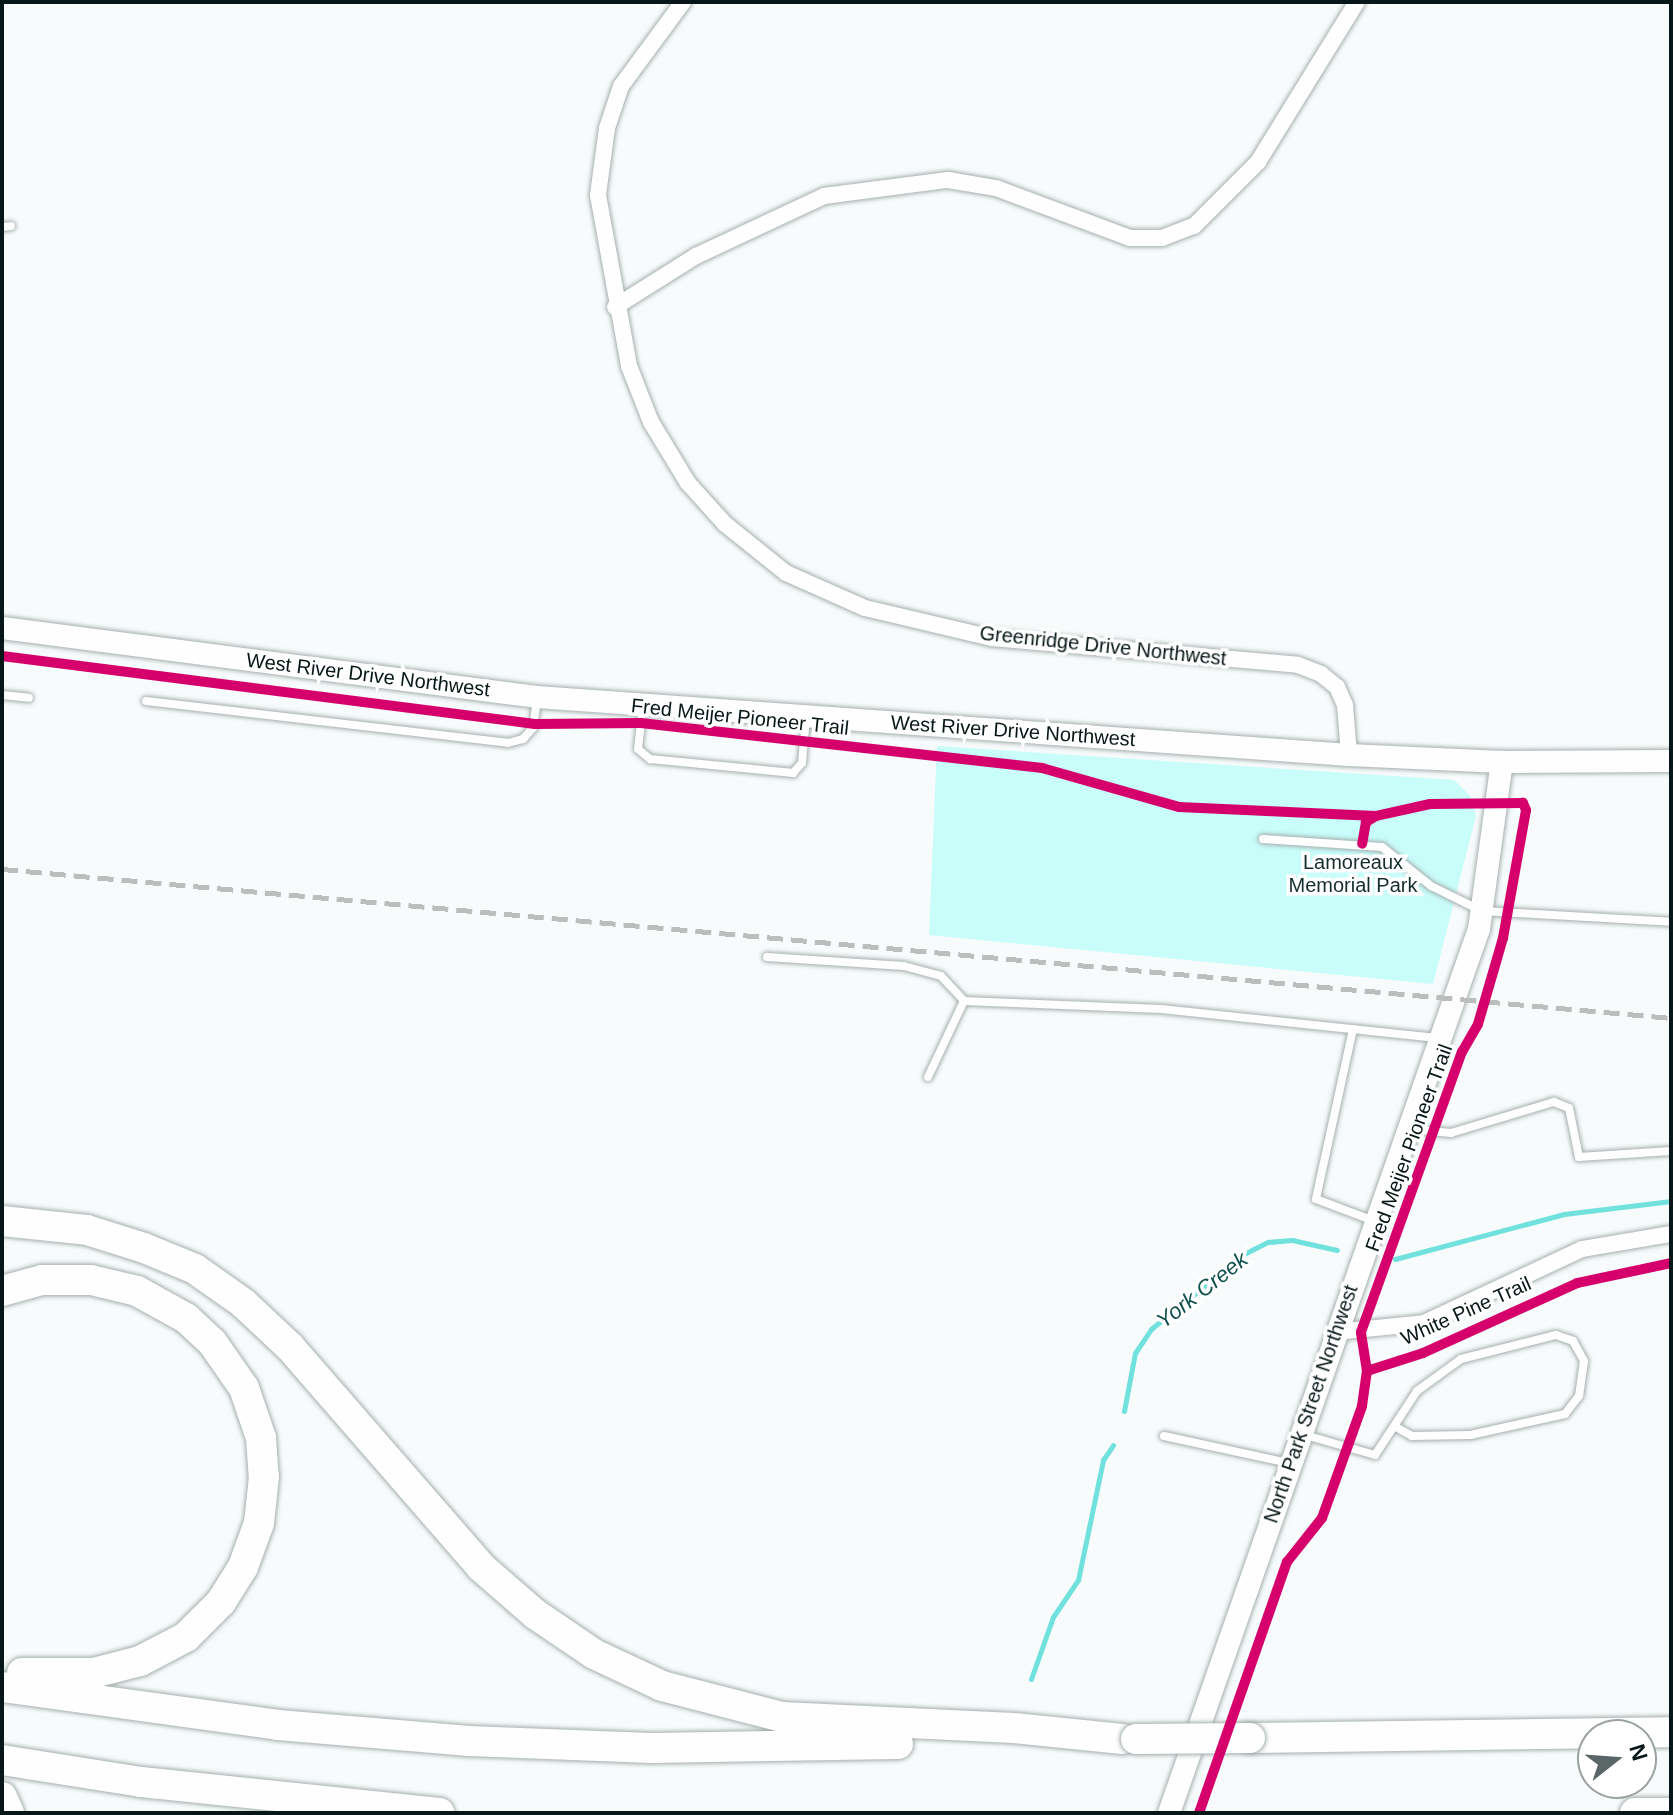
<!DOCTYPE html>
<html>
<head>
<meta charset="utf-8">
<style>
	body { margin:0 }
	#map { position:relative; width:1673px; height:1815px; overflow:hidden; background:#f7fbfb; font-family:Helvetica,sans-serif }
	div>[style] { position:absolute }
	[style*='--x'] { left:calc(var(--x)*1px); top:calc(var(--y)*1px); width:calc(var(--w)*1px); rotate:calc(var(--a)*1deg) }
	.green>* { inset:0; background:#c8fdfa }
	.stream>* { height:5px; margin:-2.5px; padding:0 2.5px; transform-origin:2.5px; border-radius:2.5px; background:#71e1de }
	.roads { filter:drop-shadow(0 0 2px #a6afaf) drop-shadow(0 0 2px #a6afaf) }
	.lane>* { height:8px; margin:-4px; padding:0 4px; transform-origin:4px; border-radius:4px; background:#fefefe }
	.street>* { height:16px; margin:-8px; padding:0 8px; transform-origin:8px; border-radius:8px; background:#fefefe }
	.secondary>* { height:22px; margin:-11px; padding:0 11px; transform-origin:11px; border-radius:11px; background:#fefefe }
	.highway>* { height:30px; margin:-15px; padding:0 15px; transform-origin:15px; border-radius:15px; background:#fefefe }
	.rail>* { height:5px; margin-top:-2.5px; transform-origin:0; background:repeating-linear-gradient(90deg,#bcbebe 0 16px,transparent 0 24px) }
	.bridges { filter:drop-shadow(0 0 2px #a6afaf) drop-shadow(0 0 2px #a6afaf) }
	.highway-bridge>* { height:30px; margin:-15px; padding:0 15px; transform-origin:15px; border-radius:15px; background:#fefefe }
	.cycleway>* { height:10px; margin:-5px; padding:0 5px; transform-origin:5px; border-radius:5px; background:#d6006c }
	span { translate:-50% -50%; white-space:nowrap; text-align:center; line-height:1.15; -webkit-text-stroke:7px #fff; paint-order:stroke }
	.street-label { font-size:20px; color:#071616 }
	.park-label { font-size:20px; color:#152e2d }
	.water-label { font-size:22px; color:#0d504e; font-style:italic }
	.frame { position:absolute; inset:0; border:4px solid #071616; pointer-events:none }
	.north { position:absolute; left:1577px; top:1719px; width:80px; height:80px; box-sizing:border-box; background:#fff; border:2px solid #9ca2a2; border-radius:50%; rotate:73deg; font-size:22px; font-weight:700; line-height:32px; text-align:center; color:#071616 }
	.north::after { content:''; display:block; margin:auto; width:28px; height:36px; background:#5b6666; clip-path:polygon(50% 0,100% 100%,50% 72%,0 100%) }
</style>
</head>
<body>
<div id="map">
	<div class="green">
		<div style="clip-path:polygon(937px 746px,1454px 780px,1471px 797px,1476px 816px,1433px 984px,929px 935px)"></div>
	</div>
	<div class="stream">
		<div style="--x:1395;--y:1259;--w:175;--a:-14.9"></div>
		<div style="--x:1564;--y:1214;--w:108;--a:-6.9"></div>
		<div style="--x:1124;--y:1411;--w:59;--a:-79.3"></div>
		<div style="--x:1135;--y:1353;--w:29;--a:-56"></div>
		<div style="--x:1151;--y:1329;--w:119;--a:-38.9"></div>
		<div style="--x:1244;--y:1254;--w:27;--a:-27"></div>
		<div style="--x:1268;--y:1242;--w:24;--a:-5"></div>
		<div style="--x:1292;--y:1240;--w:46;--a:12.5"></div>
		<div style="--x:1031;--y:1679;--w:66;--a:-70.5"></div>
		<div style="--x:1053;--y:1617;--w:45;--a:-56"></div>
		<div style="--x:1078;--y:1580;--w:123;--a:-78.2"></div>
		<div style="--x:1103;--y:1460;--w:18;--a:-56"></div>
	</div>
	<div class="roads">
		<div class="lane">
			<div style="--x:2;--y:227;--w:9;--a:-6"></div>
			<div style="--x:2;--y:695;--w:27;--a:6"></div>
			<div style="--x:146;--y:701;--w:364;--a:6.6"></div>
			<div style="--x:508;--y:743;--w:16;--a:-15"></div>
			<div style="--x:523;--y:739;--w:15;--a:-48"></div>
			<div style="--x:533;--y:728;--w:30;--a:-82"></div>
			<div style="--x:643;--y:705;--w:44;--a:96.5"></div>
			<div style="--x:638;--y:749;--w:16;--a:40"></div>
			<div style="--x:650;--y:759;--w:144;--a:5.6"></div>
			<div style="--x:793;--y:773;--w:13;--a:-48"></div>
			<div style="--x:802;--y:763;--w:46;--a:-85"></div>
			<div style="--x:1263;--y:839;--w:119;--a:3.8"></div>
			<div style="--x:1382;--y:847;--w:63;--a:38.5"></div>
			<div style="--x:1431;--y:886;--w:57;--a:26.1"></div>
			<div style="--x:1482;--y:911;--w:189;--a:3.3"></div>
			<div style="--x:767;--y:957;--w:137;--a:3.8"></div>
			<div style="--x:904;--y:966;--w:38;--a:15"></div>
			<div style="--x:941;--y:976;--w:34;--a:47"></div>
			<div style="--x:1353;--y:1029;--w:174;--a:102.3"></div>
			<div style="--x:1316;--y:1199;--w:62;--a:20.8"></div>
			<div style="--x:928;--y:1077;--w:84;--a:-64.7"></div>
			<div style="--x:964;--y:1001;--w:197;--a:2.3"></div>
			<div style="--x:1161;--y:1009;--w:280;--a:6"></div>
			<div style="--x:1410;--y:1129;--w:41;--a:5.6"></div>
			<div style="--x:1451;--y:1133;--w:108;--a:-16.8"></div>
			<div style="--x:1554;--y:1102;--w:16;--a:22"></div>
			<div style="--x:1569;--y:1108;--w:50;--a:78.5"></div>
			<div style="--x:1579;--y:1157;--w:92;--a:-3.7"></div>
			<div style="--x:1305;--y:1435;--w:73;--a:15.9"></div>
			<div style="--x:1375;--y:1455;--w:77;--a:-56.7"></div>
			<div style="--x:1417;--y:1391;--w:54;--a:-36"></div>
			<div style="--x:1461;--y:1359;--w:98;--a:-14.2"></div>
			<div style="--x:1556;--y:1335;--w:18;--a:19"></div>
			<div style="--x:1573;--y:1341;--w:23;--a:61"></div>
			<div style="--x:1584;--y:1361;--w:35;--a:98"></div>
			<div style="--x:1579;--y:1396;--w:23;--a:128"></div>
			<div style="--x:1565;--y:1414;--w:97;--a:167.5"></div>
			<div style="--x:1470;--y:1435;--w:58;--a:179"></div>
			<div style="--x:1412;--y:1436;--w:18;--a:-151"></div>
			<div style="--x:1164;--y:1436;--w:128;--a:12.2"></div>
		</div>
		<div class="street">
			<div style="--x:683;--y:2;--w:104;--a:126.4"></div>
			<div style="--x:621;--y:86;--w:44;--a:108.4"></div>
			<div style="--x:607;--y:128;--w:68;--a:97.7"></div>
			<div style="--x:598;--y:195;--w:174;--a:79.7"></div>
			<div style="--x:629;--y:366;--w:60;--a:68.6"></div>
			<div style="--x:651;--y:422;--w:71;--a:58.8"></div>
			<div style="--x:688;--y:483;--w:55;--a:47.9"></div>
			<div style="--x:725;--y:524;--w:78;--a:38.8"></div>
			<div style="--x:786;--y:573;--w:86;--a:23.9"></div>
			<div style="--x:865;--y:608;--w:130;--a:13.3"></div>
			<div style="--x:992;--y:638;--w:307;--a:5"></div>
			<div style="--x:1298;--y:665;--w:25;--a:21"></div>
			<div style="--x:1321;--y:674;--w:21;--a:39"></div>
			<div style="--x:1337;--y:687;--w:20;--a:66"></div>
			<div style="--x:1345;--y:705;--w:50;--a:85.4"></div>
			<div style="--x:615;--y:307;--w:96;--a:-32.2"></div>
			<div style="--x:696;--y:256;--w:141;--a:-25.1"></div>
			<div style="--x:824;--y:196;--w:125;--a:-7.4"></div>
			<div style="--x:948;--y:180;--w:49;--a:9.5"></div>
			<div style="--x:996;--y:188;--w:143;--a:20.5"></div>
			<div style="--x:1130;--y:238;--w:32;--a:0"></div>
			<div style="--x:1162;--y:238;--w:34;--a:-21"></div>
			<div style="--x:1194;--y:226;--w:91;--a:-45"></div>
			<div style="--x:1258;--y:162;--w:188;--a:-58.3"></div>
			<div style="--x:1336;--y:1332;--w:88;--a:-5.8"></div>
			<div style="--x:1424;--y:1323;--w:174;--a:-25.1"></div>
			<div style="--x:1582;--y:1249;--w:90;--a:-9.6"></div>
		</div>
		<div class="secondary">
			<div style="--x:2;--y:628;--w:539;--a:7.35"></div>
			<div style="--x:537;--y:697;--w:814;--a:4.09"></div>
			<div style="--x:1349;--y:755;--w:153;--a:2.6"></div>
			<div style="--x:1502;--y:762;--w:169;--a:-0.3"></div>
			<div style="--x:1169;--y:1813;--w:937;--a:-70.68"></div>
			<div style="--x:1479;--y:929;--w:169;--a:-82.2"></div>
		</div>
		<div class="highway">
			<div style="--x:2;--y:1221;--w:85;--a:6"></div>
			<div style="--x:87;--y:1230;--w:60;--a:17.5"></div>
			<div style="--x:144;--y:1248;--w:55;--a:22.4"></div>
			<div style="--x:195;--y:1269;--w:59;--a:35.3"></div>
			<div style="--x:243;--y:1303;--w:64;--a:43.1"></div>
			<div style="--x:290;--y:1347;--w:291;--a:49"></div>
			<div style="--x:481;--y:1567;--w:72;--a:41"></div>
			<div style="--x:535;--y:1614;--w:71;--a:34.1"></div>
			<div style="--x:594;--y:1654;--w:75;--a:25.2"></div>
			<div style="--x:662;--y:1686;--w:124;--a:14.5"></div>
			<div style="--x:782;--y:1717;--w:232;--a:2.7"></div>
			<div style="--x:1014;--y:1728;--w:109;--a:5.8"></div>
			<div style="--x:2;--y:1291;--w:41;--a:-15.4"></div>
			<div style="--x:42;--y:1280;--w:49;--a:0"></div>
			<div style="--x:91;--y:1280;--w:47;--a:13.4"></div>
			<div style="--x:137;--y:1291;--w:56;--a:28.9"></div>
			<div style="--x:186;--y:1318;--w:35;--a:43"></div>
			<div style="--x:212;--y:1342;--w:56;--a:55.2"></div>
			<div style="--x:244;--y:1388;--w:53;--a:71.2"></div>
			<div style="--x:261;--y:1438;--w:39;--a:86"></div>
			<div style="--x:264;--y:1477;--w:46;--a:96.2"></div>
			<div style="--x:259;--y:1523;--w:47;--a:110"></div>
			<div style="--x:243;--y:1567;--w:41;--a:122.2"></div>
			<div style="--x:221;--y:1602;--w:49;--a:135"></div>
			<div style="--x:186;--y:1637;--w:52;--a:152.4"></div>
			<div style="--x:140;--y:1661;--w:48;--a:165.4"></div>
			<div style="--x:94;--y:1673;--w:72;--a:180"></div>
			<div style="--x:2;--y:1687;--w:279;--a:7.8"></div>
			<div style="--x:278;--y:1725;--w:192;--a:4.8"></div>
			<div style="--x:469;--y:1741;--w:182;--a:2.2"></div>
			<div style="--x:651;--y:1748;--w:247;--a:-0.9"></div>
			<div style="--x:1250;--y:1738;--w:421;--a:-0.8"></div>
			<div style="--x:2;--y:1760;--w:141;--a:9"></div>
			<div style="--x:141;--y:1782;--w:300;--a:5.9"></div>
			<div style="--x:2;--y:1797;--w:17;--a:66"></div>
			<div style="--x:1635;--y:1813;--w:36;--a:0"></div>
		</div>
	</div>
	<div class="rail">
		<div style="--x:2;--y:869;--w:1676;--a:5.1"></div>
	</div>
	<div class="bridges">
		<div class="highway-bridge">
			<div style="--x:1136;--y:1739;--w:114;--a:-0.5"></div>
		</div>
	</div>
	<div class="cycleway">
		<div style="--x:2;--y:656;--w:537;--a:7.27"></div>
		<div style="--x:535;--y:724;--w:106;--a:-0.5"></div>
		<div style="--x:641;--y:723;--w:404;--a:6.4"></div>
		<div style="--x:1042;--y:768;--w:142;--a:15.9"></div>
		<div style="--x:1179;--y:807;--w:197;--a:2.6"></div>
		<div style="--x:1367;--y:1371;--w:59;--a:-17.8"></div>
		<div style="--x:1423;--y:1353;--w:169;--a:-24.4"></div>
		<div style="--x:1577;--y:1283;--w:96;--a:-12"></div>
		<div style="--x:1199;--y:1813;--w:266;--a:-70.7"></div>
		<div style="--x:1287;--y:1562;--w:56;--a:-51.5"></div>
		<div style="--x:1322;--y:1518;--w:119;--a:-70.3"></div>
		<div style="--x:1362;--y:1406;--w:35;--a:-82"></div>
		<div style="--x:1367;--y:1371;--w:39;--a:-99"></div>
		<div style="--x:1361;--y:1332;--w:298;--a:-70.2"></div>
		<div style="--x:1462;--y:1052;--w:32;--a:-60"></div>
		<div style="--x:1478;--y:1024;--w:90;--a:-73.8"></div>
		<div style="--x:1503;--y:938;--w:130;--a:-79.8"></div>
		<div style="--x:1526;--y:810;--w:8;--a:-113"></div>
		<div style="--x:1523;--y:803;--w:93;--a:179.4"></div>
		<div style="--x:1430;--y:804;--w:55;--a:167.5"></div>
		<div style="--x:1376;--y:816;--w:12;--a:149"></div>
		<div style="--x:1366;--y:822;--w:22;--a:100"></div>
	</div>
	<div class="street-label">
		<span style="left:1103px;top:646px;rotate:6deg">Greenridge Drive Northwest</span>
		<span style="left:368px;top:675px;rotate:7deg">West River Drive Northwest</span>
		<span style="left:740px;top:717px;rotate:6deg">Fred Meijer Pioneer Trail</span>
		<span style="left:1013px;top:731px;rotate:4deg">West River Drive Northwest</span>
		<span style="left:1409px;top:1148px;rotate:-70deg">Fred Meijer Pioneer Trail</span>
		<span style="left:1466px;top:1311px;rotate:-24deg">White Pine Trail</span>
		<span style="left:1311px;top:1404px;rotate:-71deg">North Park Street Northwest</span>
	</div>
	<div class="park-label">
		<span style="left:1353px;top:874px">Lamoreaux<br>Memorial Park</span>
	</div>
	<div class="water-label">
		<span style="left:1202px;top:1290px;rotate:-38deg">York Creek</span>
	</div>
	<div class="frame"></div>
	<div class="north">N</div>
</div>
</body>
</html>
